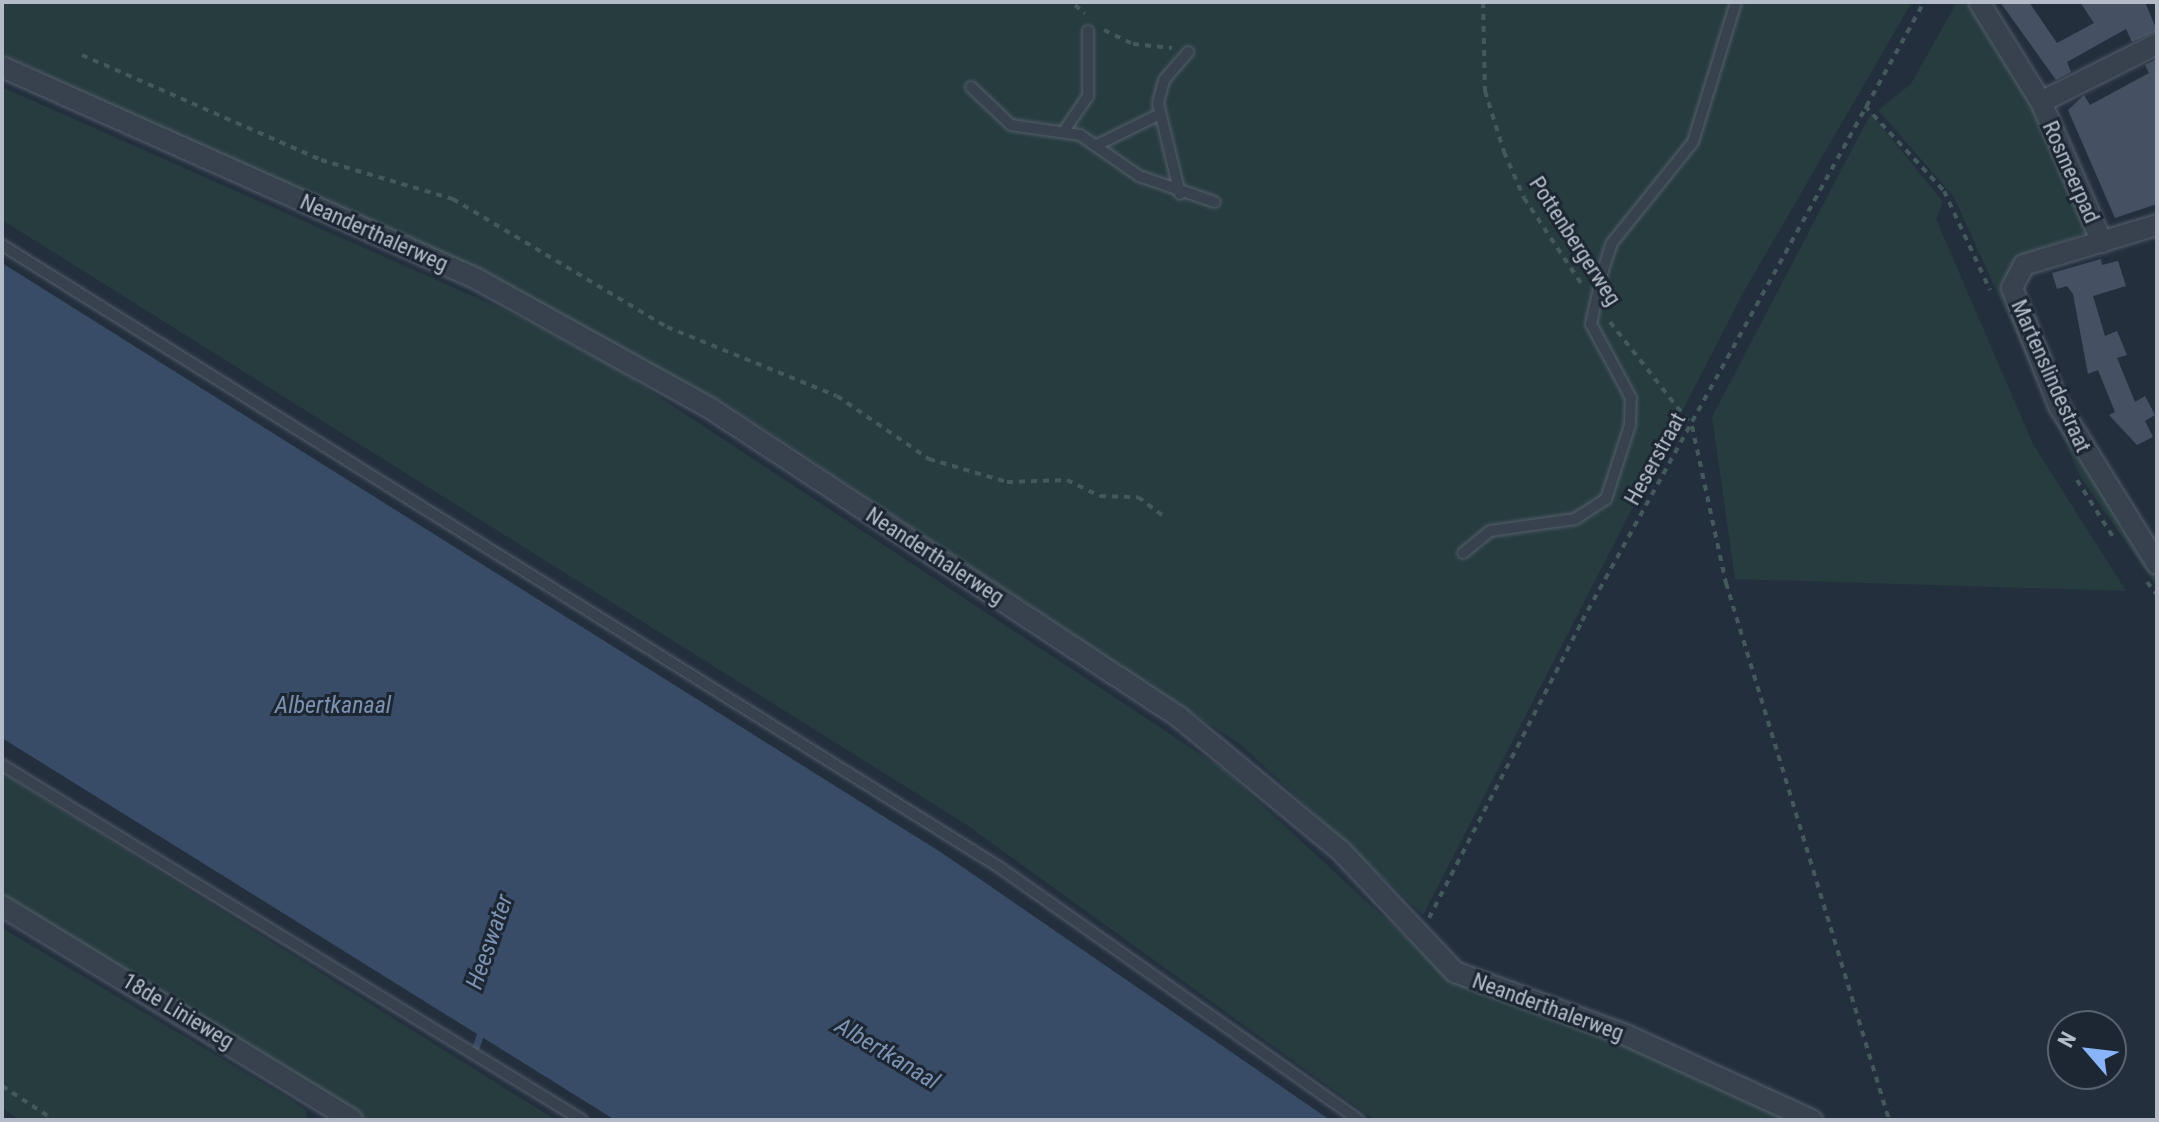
<!DOCTYPE html>
<html>
<head>
<meta charset="utf-8">
<style>
	body { margin:0 }
	#map { position:relative; width:2159px; height:1122px; overflow:hidden; background:#242f3e; font-family:"Roboto Condensed",sans-serif }
	div>[style] { position:absolute }
	[style*='--x'] { left:calc(var(--x)*1px); top:calc(var(--y)*1px); width:calc(var(--w)*1px); rotate:calc(var(--a)*1deg) }
	.green>* { inset:0; background:#263c3f }
	.water>* { inset:0; background:#394c67 }
	.stream>* { height:7px; margin:-3.5px; padding:0 3.5px; transform-origin:3.5px; border-radius:3.5px; background:#394c67 }
	.building>* { inset:0; background:#455162 }
	.path>* { height:4px; margin-top:-2px; transform-origin:0; background:repeating-linear-gradient(90deg,#44595c 0 6px,transparent 0 12px) }
	.roads { filter:drop-shadow(0 0 2px #565f6c) drop-shadow(0 0 2px #565f6c) }
	.service>* { height:10px; margin:-5px; padding:0 5px; transform-origin:5px; border-radius:5px; background:#38414e }
	.minor>* { height:20px; margin:-10px; padding:0 10px; transform-origin:10px; border-radius:10px; background:#38414e }
	span { translate:-50% -50%; white-space:nowrap; text-align:center; line-height:1.15; -webkit-text-stroke:6px #1d2633; paint-order:stroke }
	.street-label { font-size:22px; color:#b4bcc9 }
	.water-label { font-size:24px; color:#7c92b1; font-style:italic }
	.frame { position:absolute; inset:0; border:4px solid #b4bcc9; pointer-events:none }
	.north { position:absolute; left:2047px; top:1010px; width:80px; height:80px; box-sizing:border-box; background:#1d2633; border:2px solid #59626f; border-radius:50%; rotate:298deg; font-size:22px; font-weight:700; line-height:32px; text-align:center; color:#b4bcc9 }
	.north::after { content:''; display:block; margin:auto; width:28px; height:36px; background:#8ab4f8; clip-path:polygon(50% 0,100% 100%,50% 72%,0 100%) }
</style>
</head>
<body>
<div id="map">
	<div class="green">
		<div style="clip-path:polygon(2px 2px,1912px 2px,1743px 293px,1423px 915px,1241px 745px,733px 408px,530px 298px,2px 54px)"></div>
		<div style="clip-path:polygon(1957px 2px,1967px 2px,2014px 69px,2093px 231px,2015px 258px,2007px 287px,2061px 420px,2124px 532px,2157px 574px,2157px 587px,2080px 476px,1954px 197px,1878px 110px,1911px 84px)"></div>
		<div style="clip-path:polygon(2px 87px,509px 312px,614px 367px,1223px 769px,1455px 983px,1637px 1050px,1790px 1120px,1375px 1120px,967px 825px,2px 220px)"></div>
		<div style="clip-path:polygon(1871px 113px,1943px 202px,1936px 219px,2033px 444px,2126px 591px,1735px 579px,1712px 417px)"></div>
		<div style="clip-path:polygon(2px 773px,556px 1120px,342px 1120px,2px 917px)"></div>
		<div style="clip-path:polygon(2px 928px,285px 1096px,306px 1110px,307px 1120px,20px 1120px,2px 1108px)"></div>
	</div>
	<div class="water">
		<div style="clip-path:polygon(2px 263px,942px 853px,1330px 1120px,615px 1120px,2px 738px)"></div>
	</div>
	<div class="stream">
		<div style="--x:476;--y:1046;--w:18;--a:-71"></div>
	</div>
	<div class="building">
		<div style="clip-path:polygon(2000px 2px,2029px 2px,2057px 43px,2094px 23px,2080px 2px,2145px 2px,2157px 31px,2132px 42px,2126px 29px,2067px 62px,2071px 72px,2056px 80px)"></div>
		<div style="clip-path:polygon(2157px 59px,2157px 204px,2115px 218px,2068px 110px,2084px 95px,2090px 105px,2149px 73px,2145px 65px)"></div>
		<div style="clip-path:polygon(2101px 259px,2102px 265px,2118px 261px,2126px 286px,2093px 296px,2105px 336px,2117px 331px,2127px 355px,2117px 358px,2135px 402px,2145px 396px,2155px 415px,2145px 421px,2153px 437px,2137px 445px,2109px 415px,2115px 412px,2098px 370px,2088px 374px,2073px 294px,2067px 286px,2057px 289px,2052px 273px)"></div>
	</div>
	<div class="path">
		<div style="--x:1483;--y:2;--w:89;--a:88.7"></div>
		<div style="--x:1485;--y:91;--w:64;--a:72.7"></div>
		<div style="--x:1504;--y:152;--w:50;--a:66.5"></div>
		<div style="--x:1524;--y:198;--w:106;--a:56.2"></div>
		<div style="--x:1075;--y:5;--w:13;--a:42"></div>
		<div style="--x:1104;--y:30;--w:32;--a:26"></div>
		<div style="--x:1133;--y:44;--w:39;--a:6"></div>
		<div style="--x:82;--y:55;--w:261;--a:23.7"></div>
		<div style="--x:321;--y:160;--w:138;--a:16.5"></div>
		<div style="--x:453;--y:199;--w:249;--a:30.9"></div>
		<div style="--x:667;--y:327;--w:183;--a:22.1"></div>
		<div style="--x:837;--y:396;--w:112;--a:34.4"></div>
		<div style="--x:929;--y:459;--w:81;--a:16.4"></div>
		<div style="--x:1007;--y:482;--w:60;--a:-1.9"></div>
		<div style="--x:1067;--y:480;--w:37;--a:26"></div>
		<div style="--x:1100;--y:496;--w:38;--a:2"></div>
		<div style="--x:1138;--y:497;--w:34;--a:37"></div>
		<div style="--x:1865;--y:106;--w:116;--a:47.1"></div>
		<div style="--x:1944;--y:191;--w:109;--a:65.1"></div>
		<div style="--x:1610;--y:322;--w:132;--a:51.7"></div>
		<div style="--x:1692;--y:426;--w:161;--a:77.8"></div>
		<div style="--x:1726;--y:583;--w:561;--a:73.11"></div>
		<div style="--x:2077;--y:480;--w:71;--a:57.7"></div>
		<div style="--x:2147;--y:582;--w:16;--a:52"></div>
		<div style="--x:1429;--y:918;--w:334;--a:-62.7"></div>
		<div style="--x:1582;--y:621;--w:707;--a:-61.08"></div>
		<div style="--x:2;--y:1086;--w:62;--a:33.2"></div>
	</div>
	<div class="roads">
		<div class="service">
			<div style="--x:971;--y:87;--w:55;--a:43.5"></div>
			<div style="--x:1011;--y:125;--w:70;--a:8.2"></div>
			<div style="--x:1080;--y:135;--w:72;--a:34.8"></div>
			<div style="--x:1139;--y:176;--w:80;--a:18.9"></div>
			<div style="--x:1064;--y:131;--w:42;--a:-55.6"></div>
			<div style="--x:1088;--y:96;--w:65;--a:-90"></div>
			<div style="--x:1097;--y:145;--w:68;--a:-26.2"></div>
			<div style="--x:1180;--y:194;--w:94;--a:-103.6"></div>
			<div style="--x:1158;--y:103;--w:24;--a:-75"></div>
			<div style="--x:1164;--y:80;--w:37;--a:-49"></div>
			<div style="--x:2;--y:245;--w:1175;--a:31.96"></div>
			<div style="--x:999;--y:867;--w:440;--a:35.1"></div>
			<div style="--x:1463;--y:553;--w:35;--a:-39"></div>
			<div style="--x:1490;--y:531;--w:86;--a:-8"></div>
			<div style="--x:1575;--y:519;--w:37;--a:-33"></div>
			<div style="--x:1606;--y:499;--w:78;--a:-72"></div>
			<div style="--x:1630;--y:425;--w:27;--a:-88"></div>
			<div style="--x:1631;--y:398;--w:84;--a:-118.4"></div>
			<div style="--x:1591;--y:324;--w:55;--a:-77.5"></div>
			<div style="--x:1603;--y:270;--w:28;--a:-72"></div>
			<div style="--x:1612;--y:243;--w:129;--a:-51.3"></div>
			<div style="--x:1693;--y:142;--w:146;--a:-72.9"></div>
			<div style="--x:2;--y:765;--w:680;--a:31.47"></div>
		</div>
		<div class="minor">
			<div style="--x:1979;--y:2;--w:118;--a:58.2"></div>
			<div style="--x:2041;--y:102;--w:153;--a:66.5"></div>
			<div style="--x:2;--y:67;--w:520;--a:24.05"></div>
			<div style="--x:477;--y:279;--w:266;--a:29"></div>
			<div style="--x:710;--y:408;--w:562;--a:33.38"></div>
			<div style="--x:1179;--y:717;--w:209;--a:39.6"></div>
			<div style="--x:1340;--y:850;--w:168;--a:46.7"></div>
			<div style="--x:1455;--y:972;--w:182;--a:20.2"></div>
			<div style="--x:1626;--y:1035;--w:205;--a:24.6"></div>
			<div style="--x:2041;--y:102;--w:130;--a:-26.6"></div>
			<div style="--x:2157;--y:225;--w:139;--a:163.3"></div>
			<div style="--x:2024;--y:265;--w:26;--a:118"></div>
			<div style="--x:2012;--y:288;--w:127;--a:68.3"></div>
			<div style="--x:2059;--y:406;--w:186;--a:58.2"></div>
			<div style="--x:2;--y:906;--w:410;--a:31.4"></div>
		</div>
	</div>
	<div class="street-label">
		<span style="left:2071px;top:172px;rotate:66deg">Rosmeerpad</span>
		<span style="left:374px;top:233px;rotate:24deg">Neanderthalerweg</span>
		<span style="left:1575px;top:241px;rotate:57deg">Pottenbergerweg</span>
		<span style="left:2051px;top:376px;rotate:66deg">Martenslindestraat</span>
		<span style="left:1655px;top:459px;rotate:-61deg">Heserstraat</span>
		<span style="left:935px;top:556px;rotate:33deg">Neanderthalerweg</span>
		<span style="left:1548px;top:1007px;rotate:20deg">Neanderthalerweg</span>
		<span style="left:178px;top:1011px;rotate:31deg">18de Linieweg</span>
	</div>
	<div class="water-label">
		<span style="left:333px;top:706px">Albertkanaal</span>
		<span style="left:490px;top:942px;rotate:-71deg">Heeswater</span>
		<span style="left:887px;top:1054px;rotate:31deg">Albertkanaal</span>
	</div>
	<div class="frame"></div>
	<div class="north">N</div>
</div>
</body>
</html>
